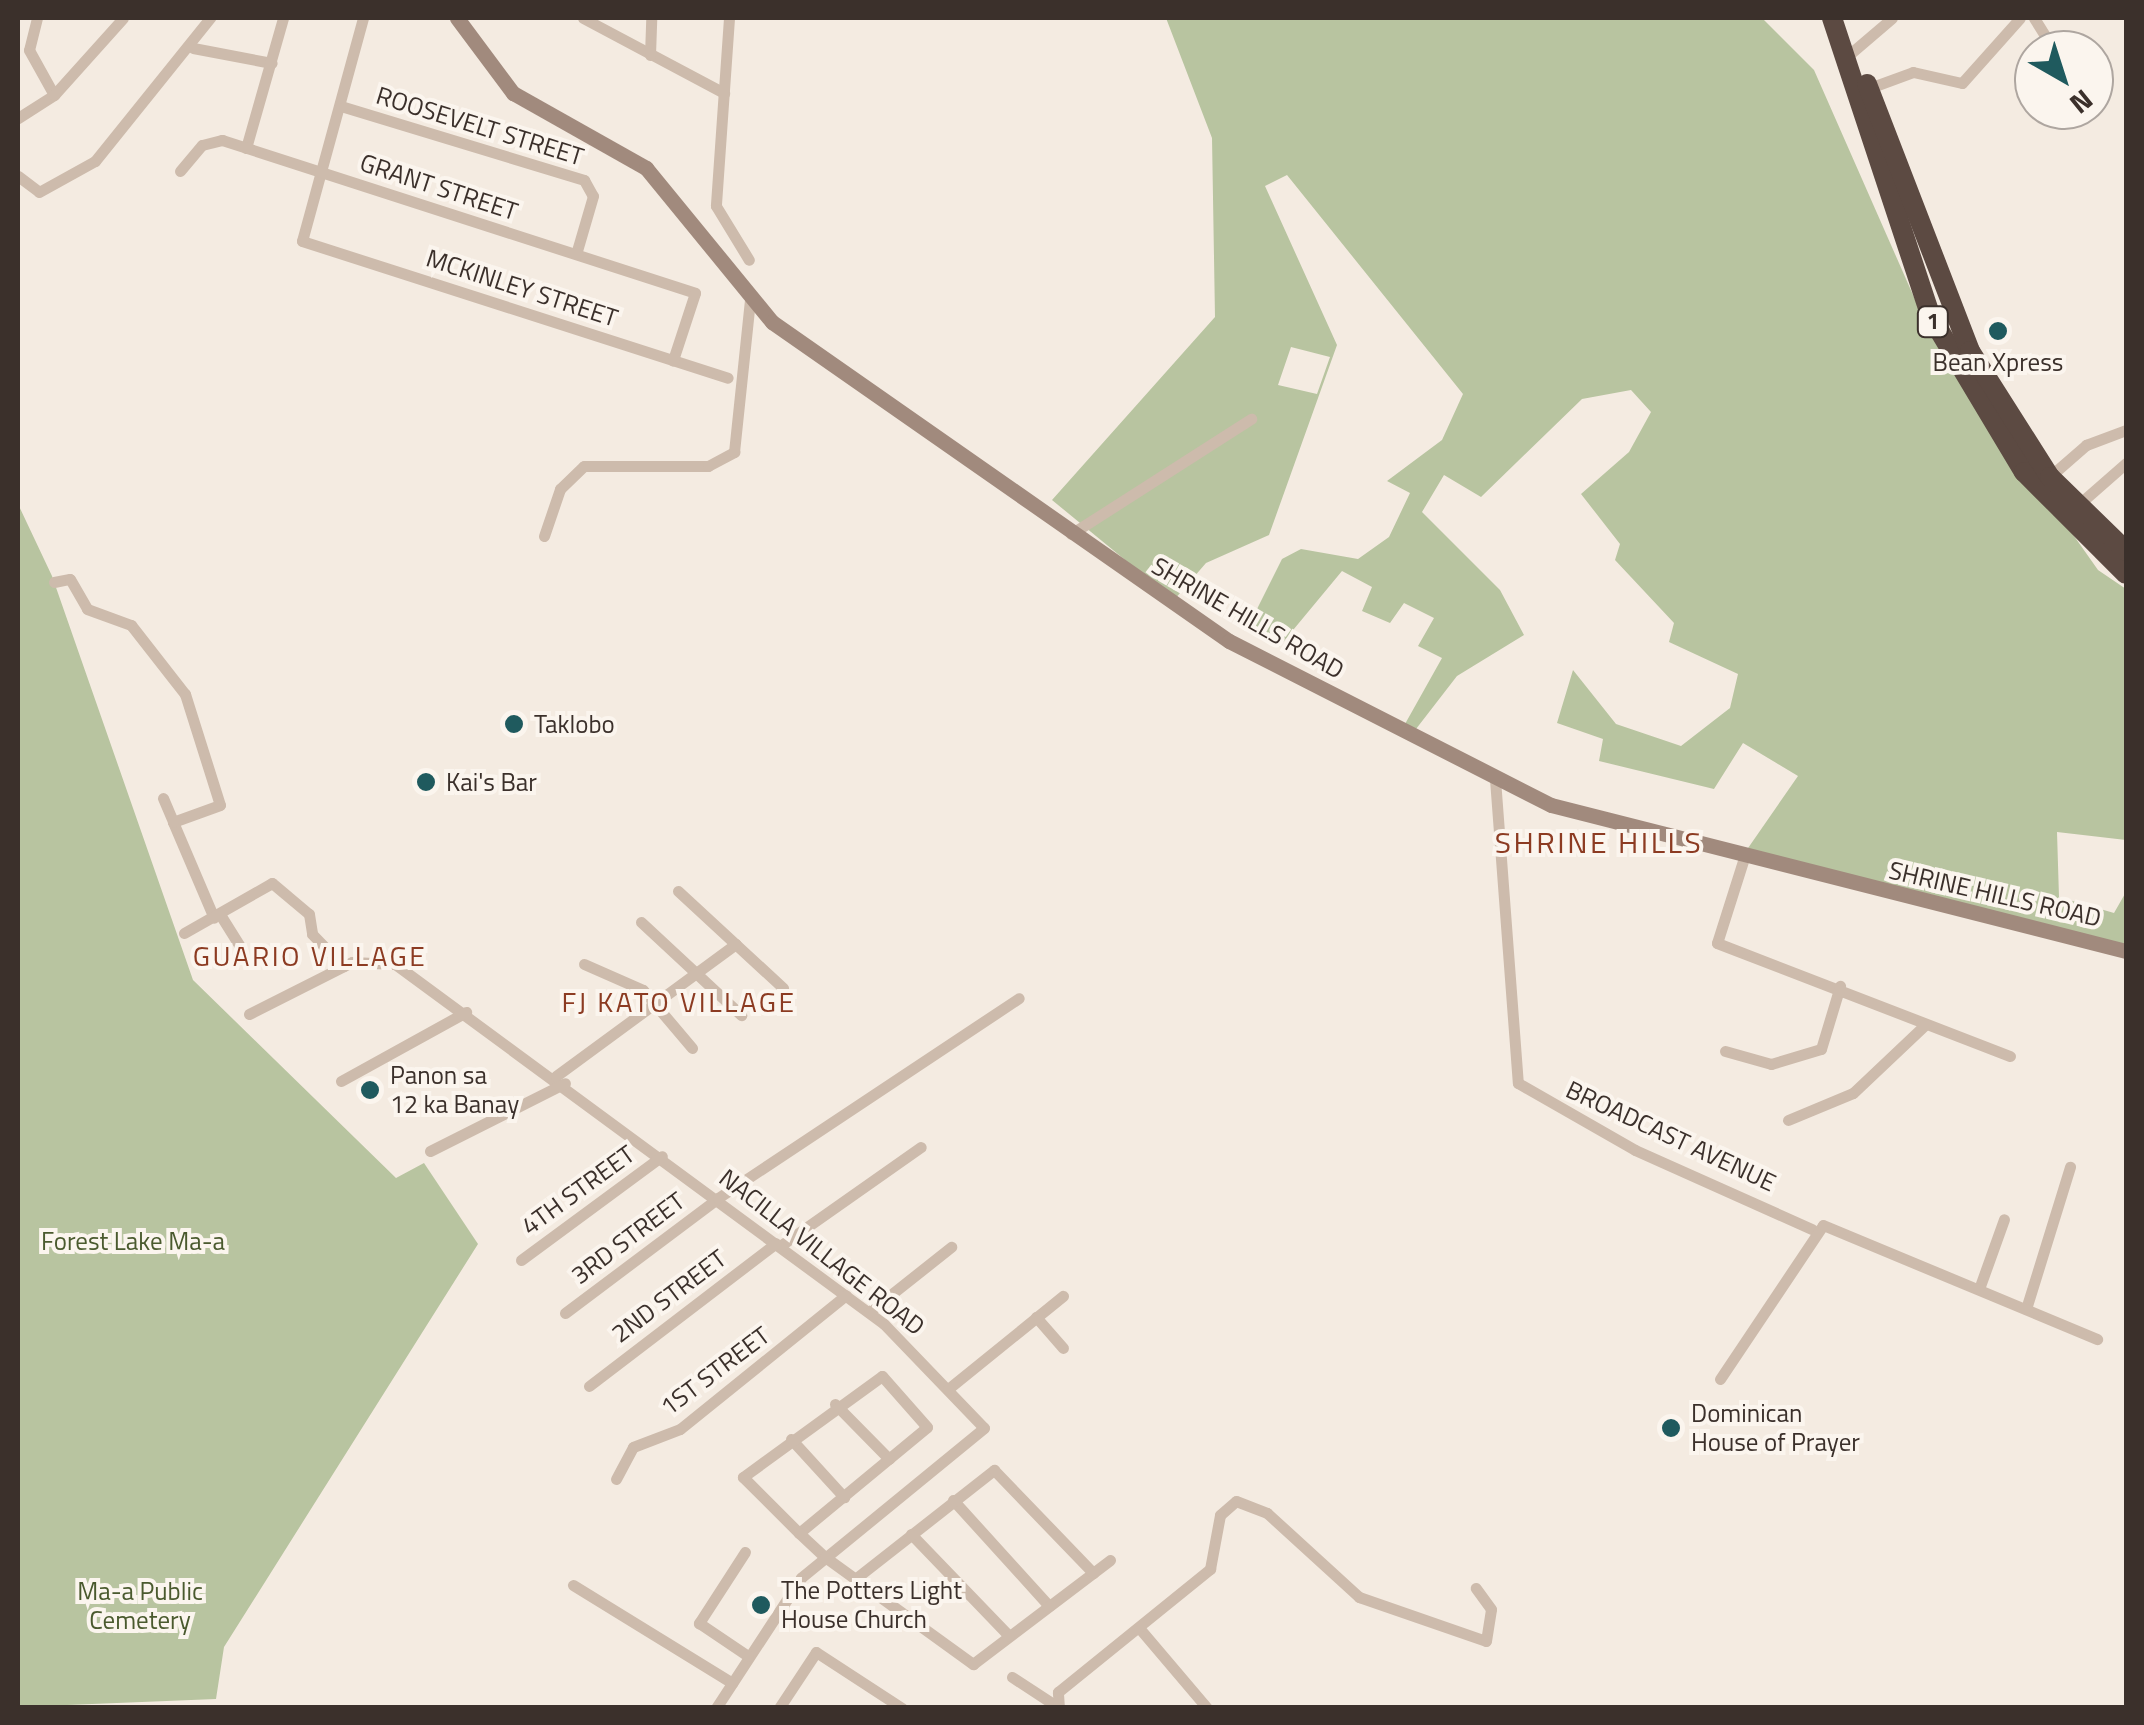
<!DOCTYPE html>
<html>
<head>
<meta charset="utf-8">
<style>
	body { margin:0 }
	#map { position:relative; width:2144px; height:1725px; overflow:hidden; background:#f4ebe1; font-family:"Titillium Web",sans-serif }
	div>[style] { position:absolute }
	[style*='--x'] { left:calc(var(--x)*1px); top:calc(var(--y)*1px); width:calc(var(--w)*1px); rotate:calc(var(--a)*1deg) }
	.green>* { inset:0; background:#b8c4a0 }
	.street>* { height:11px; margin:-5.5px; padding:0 5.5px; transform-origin:5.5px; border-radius:5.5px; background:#cdbbac }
	.secondary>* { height:15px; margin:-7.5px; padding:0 7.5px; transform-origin:7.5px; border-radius:7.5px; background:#a18a7d }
	.highway>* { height:20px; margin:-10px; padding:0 10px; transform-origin:10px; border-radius:10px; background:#5c4a42 }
	.dots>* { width:28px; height:28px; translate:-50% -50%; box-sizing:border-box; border:5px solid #fbf5ee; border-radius:50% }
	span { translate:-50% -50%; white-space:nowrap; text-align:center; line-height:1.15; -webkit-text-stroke:8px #fbf5ee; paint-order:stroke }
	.shield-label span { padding:2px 8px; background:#fbf5ee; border:2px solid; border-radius:8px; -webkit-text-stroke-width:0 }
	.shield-label { font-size:22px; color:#3b302b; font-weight:700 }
	.street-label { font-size:25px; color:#3b302b }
	.poi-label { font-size:25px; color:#3b302b }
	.left { translate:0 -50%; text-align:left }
	.park-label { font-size:25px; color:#4a5a2e }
	.neighbourhood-label { font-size:28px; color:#8c3b22; letter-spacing:2.5px }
	.quarter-label { font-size:30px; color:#8c3b22; letter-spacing:2.5px }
	.frame { position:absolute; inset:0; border:20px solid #3b302b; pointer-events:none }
	.north { position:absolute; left:2014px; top:30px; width:100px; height:100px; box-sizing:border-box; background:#fbf5ee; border:2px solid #aea6a0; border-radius:50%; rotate:141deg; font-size:28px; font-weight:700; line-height:40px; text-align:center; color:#3b302b }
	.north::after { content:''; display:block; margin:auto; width:35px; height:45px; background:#1f5a5e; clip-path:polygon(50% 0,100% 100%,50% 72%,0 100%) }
</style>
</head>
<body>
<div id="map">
	<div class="green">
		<div style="clip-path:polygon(evenodd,1166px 18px,1762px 18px,1814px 70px,1928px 329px,2098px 570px,2126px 589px,2126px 840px,2057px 832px,2059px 897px,2114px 913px,2126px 892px,2126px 946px,1746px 851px,1798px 776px,1743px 743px,1714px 789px,1599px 761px,1603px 739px,1557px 723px,1573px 670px,1616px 724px,1681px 746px,1730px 708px,1738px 674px,1669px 642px,1674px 623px,1615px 560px,1620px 544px,1581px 494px,1629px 452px,1651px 412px,1631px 390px,1582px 399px,1481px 497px,1444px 475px,1422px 512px,1500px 590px,1524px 635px,1457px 676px,1416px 729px,1405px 724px,1442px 658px,1418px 646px,1434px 618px,1404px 603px,1390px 623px,1362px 611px,1372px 587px,1342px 571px,1279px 647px,1248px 627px,1282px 559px,1301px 549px,1358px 559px,1389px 537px,1410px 493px,1387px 481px,1442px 440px,1463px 394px,1287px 175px,1265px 186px,1337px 345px,1269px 535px,1206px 563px,1174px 600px,1052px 500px,1215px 317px,1212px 138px,1166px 18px,1291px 347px,1330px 357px,1317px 394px,1278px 385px,1291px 347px)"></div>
		<div style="clip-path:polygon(18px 504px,52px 576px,193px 980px,396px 1178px,424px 1163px,478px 1244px,224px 1647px,216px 1699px,18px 1707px)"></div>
	</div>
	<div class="street">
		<div style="--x:37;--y:18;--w:33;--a:104"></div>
		<div style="--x:29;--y:50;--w:51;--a:60.9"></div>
		<div style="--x:363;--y:18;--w:231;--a:105.3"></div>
		<div style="--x:302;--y:241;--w:447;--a:17.8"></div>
		<div style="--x:583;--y:18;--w:160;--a:28"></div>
		<div style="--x:729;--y:18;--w:188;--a:94"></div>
		<div style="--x:716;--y:206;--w:63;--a:58.6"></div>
		<div style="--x:2034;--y:18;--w:28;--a:58"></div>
		<div style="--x:193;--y:48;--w:80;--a:10.8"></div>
		<div style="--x:650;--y:55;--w:37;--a:-88"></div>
		<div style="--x:1844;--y:59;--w:63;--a:-40.5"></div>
		<div style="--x:1864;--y:90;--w:52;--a:-20.2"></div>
		<div style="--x:1913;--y:72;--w:50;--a:12.7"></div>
		<div style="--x:1962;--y:83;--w:87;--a:-48.3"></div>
		<div style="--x:344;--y:107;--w:251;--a:16.9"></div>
		<div style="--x:584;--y:180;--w:18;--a:61"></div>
		<div style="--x:593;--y:196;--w:60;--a:106.3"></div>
		<div style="--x:18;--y:118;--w:43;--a:-32.6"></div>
		<div style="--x:54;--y:95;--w:103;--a:-48.1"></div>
		<div style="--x:246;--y:148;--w:135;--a:-74.1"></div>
		<div style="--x:180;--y:171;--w:34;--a:-50"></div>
		<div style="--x:202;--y:145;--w:21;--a:-14"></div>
		<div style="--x:222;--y:140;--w:497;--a:17.9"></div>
		<div style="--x:695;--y:293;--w:71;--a:108.2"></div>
		<div style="--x:18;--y:176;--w:26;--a:37"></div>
		<div style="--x:39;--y:192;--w:64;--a:-29"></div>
		<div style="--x:95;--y:161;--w:184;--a:-51.2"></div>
		<div style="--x:2047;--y:479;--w:52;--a:-41.1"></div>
		<div style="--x:2086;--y:445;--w:43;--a:-20.6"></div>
		<div style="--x:2077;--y:506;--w:65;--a:-41.3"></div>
		<div style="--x:1071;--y:534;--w:214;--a:-32.6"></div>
		<div style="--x:544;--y:536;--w:50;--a:-71.2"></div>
		<div style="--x:560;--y:489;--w:33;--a:-44"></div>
		<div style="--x:584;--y:466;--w:124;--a:0"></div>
		<div style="--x:708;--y:466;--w:30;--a:-28"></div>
		<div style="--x:734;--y:452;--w:152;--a:-84"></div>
		<div style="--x:54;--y:582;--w:16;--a:-11"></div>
		<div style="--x:70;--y:579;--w:34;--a:60"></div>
		<div style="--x:87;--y:609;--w:47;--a:20"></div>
		<div style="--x:131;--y:625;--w:88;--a:52"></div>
		<div style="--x:185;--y:694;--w:116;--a:72.5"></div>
		<div style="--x:220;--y:805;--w:50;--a:160.1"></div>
		<div style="--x:173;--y:822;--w:104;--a:66.9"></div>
		<div style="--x:1495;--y:779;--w:305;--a:85.7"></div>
		<div style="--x:1518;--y:1083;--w:135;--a:29.8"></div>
		<div style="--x:1635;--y:1150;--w:194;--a:24.1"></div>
		<div style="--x:163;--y:798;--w:26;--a:67"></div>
		<div style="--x:1743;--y:861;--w:86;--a:107.6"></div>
		<div style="--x:1717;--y:943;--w:314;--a:21.1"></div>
		<div style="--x:678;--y:891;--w:143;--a:42.7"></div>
		<div style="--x:221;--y:916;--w:36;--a:58"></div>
		<div style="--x:641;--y:922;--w:137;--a:42.9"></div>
		<div style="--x:184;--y:933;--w:101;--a:-29.6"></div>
		<div style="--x:272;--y:883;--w:48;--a:40"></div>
		<div style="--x:309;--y:914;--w:20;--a:81"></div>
		<div style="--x:312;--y:934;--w:45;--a:45.9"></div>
		<div style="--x:584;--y:964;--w:64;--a:23.8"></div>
		<div style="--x:643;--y:990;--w:76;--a:49.8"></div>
		<div style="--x:249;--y:1014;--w:115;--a:-26.8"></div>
		<div style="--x:352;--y:962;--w:43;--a:2.7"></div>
		<div style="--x:395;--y:964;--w:607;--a:36.36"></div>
		<div style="--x:884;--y:1324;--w:144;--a:46.1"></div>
		<div style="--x:984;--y:1428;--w:237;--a:140.7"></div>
		<div style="--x:801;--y:1578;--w:155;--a:123.2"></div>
		<div style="--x:1725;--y:1051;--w:48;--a:15.8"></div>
		<div style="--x:1771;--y:1064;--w:52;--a:-16.7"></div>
		<div style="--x:1821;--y:1049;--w:66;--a:-73.2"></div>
		<div style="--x:556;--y:1076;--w:223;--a:-36.3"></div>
		<div style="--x:341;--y:1081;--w:143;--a:-28.9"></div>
		<div style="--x:1788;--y:1120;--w:70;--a:-22.6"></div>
		<div style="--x:1853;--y:1093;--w:100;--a:-43.4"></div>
		<div style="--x:430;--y:1151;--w:151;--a:-26.7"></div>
		<div style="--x:780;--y:1246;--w:172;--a:-35.1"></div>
		<div style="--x:521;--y:1260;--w:175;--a:-36.4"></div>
		<div style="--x:1979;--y:1289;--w:74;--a:-70.3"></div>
		<div style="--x:2026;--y:1309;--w:149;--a:-72.8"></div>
		<div style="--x:869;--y:1312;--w:105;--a:-38.4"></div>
		<div style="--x:565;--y:1313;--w:191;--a:-36.9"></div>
		<div style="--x:718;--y:1198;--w:361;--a:-33.6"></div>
		<div style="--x:1036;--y:1317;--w:41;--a:48.9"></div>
		<div style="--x:1720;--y:1379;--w:185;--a:-56.2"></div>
		<div style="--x:1823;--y:1225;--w:297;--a:22.6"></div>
		<div style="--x:589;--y:1386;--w:235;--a:-37.4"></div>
		<div style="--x:948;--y:1389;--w:148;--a:-39"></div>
		<div style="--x:835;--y:1404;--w:77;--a:45.5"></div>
		<div style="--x:791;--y:1439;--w:79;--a:47.6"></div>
		<div style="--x:616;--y:1479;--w:36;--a:-62"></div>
		<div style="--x:633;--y:1447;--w:50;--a:-21"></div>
		<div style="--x:680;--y:1429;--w:213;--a:-38.9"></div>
		<div style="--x:953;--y:1500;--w:143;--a:47.8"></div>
		<div style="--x:799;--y:1533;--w:166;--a:-39.6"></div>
		<div style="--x:927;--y:1427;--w:68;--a:-131.4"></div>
		<div style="--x:882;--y:1376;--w:172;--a:144"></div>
		<div style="--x:743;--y:1477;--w:79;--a:45"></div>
		<div style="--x:799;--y:1533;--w:35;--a:43"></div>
		<div style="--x:825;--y:1557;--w:183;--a:35.9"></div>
		<div style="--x:973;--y:1664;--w:172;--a:-37.2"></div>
		<div style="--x:911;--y:1534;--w:141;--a:46.1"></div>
		<div style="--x:745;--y:1552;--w:85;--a:122.9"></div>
		<div style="--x:699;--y:1623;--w:59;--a:34"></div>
		<div style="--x:855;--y:1579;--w:177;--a:-38.1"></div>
		<div style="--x:994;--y:1470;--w:143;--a:46.1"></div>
		<div style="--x:573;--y:1585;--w:187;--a:31.6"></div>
		<div style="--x:1140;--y:1629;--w:104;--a:49.7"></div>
		<div style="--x:1012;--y:1677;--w:55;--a:33.1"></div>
		<div style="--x:779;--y:1708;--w:67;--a:-56.5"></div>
		<div style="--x:816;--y:1652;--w:103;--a:33.1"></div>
		<div style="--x:1059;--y:1708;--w:16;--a:-94"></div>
		<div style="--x:1058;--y:1692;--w:196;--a:-39"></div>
		<div style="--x:1210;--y:1569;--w:55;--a:-79.5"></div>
		<div style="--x:1220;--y:1515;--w:21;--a:-41"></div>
		<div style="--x:1236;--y:1501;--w:33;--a:21"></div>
		<div style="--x:1267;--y:1513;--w:125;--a:42.4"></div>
		<div style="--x:1359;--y:1597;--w:134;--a:19.1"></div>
		<div style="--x:1486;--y:1641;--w:32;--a:-81"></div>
		<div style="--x:1491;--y:1609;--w:26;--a:-126"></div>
	</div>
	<div class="secondary">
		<div style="--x:457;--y:18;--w:94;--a:53.3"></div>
		<div style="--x:513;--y:93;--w:153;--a:29.4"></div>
		<div style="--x:646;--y:168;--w:199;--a:50.7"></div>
		<div style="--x:772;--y:322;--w:557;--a:34.92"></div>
		<div style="--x:1229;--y:641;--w:361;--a:27"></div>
		<div style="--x:1551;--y:805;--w:593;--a:14.25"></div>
	</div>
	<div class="highway">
		<div style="--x:1832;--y:18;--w:313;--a:71.7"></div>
		<div style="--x:1930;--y:315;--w:183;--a:59.1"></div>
		<div style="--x:2024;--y:472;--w:144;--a:45"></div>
		<div style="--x:1867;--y:84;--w:286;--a:68.9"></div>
		<div style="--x:1970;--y:351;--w:149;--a:57.6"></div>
		<div style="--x:2050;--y:477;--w:106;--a:44.2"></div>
	</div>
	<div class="dots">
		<div style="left:1998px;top:331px;background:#1f5a5e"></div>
		<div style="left:514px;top:724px;background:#1f5a5e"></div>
		<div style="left:426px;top:782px;background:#1f5a5e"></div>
		<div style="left:370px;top:1090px;background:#1f5a5e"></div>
		<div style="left:1671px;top:1428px;background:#1f5a5e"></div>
		<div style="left:761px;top:1605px;background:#1f5a5e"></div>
	</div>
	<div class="shield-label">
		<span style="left:1933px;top:322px">1</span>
	</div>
	<div class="street-label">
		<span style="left:480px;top:126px;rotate:17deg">ROOSEVELT STREET</span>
		<span style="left:439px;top:187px;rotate:18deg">GRANT STREET</span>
		<span style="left:522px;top:288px;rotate:18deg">MCKINLEY STREET</span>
		<span style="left:1248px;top:618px;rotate:30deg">SHRINE HILLS ROAD</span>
		<span style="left:1995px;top:894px;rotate:13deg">SHRINE HILLS ROAD</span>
		<span style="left:1671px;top:1136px;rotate:25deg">BROADCAST AVENUE</span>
		<span style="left:578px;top:1190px;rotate:-36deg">4TH STREET</span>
		<span style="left:628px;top:1238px;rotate:-37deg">3RD STREET</span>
		<span style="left:822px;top:1252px;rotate:38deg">NACILLA VILLAGE ROAD</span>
		<span style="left:669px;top:1296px;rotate:-37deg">2ND STREET</span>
		<span style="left:715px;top:1371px;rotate:-37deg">1ST STREET</span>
	</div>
	<div class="poi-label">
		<span style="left:1998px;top:362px">Bean Xpress</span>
		<span class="left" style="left:534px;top:724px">Taklobo</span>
		<span class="left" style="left:446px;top:782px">Kai's Bar</span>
		<span class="left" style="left:390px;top:1090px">Panon sa<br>12 ka Banay</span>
		<span class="left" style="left:1691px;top:1428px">Dominican<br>House of Prayer</span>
		<span class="left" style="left:781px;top:1605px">The Potters Light<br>House Church</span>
	</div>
	<div class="park-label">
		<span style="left:133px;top:1241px">Forest Lake Ma-a</span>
		<span style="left:140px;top:1606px">Ma-a Public<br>Cemetery</span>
	</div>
	<div class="neighbourhood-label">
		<span style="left:310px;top:956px">GUARIO VILLAGE</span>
		<span style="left:679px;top:1002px">FJ KATO VILLAGE</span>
	</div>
	<div class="quarter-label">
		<span style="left:1599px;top:842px">SHRINE HILLS</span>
	</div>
	<div class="frame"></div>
	<div class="north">N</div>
</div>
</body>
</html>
